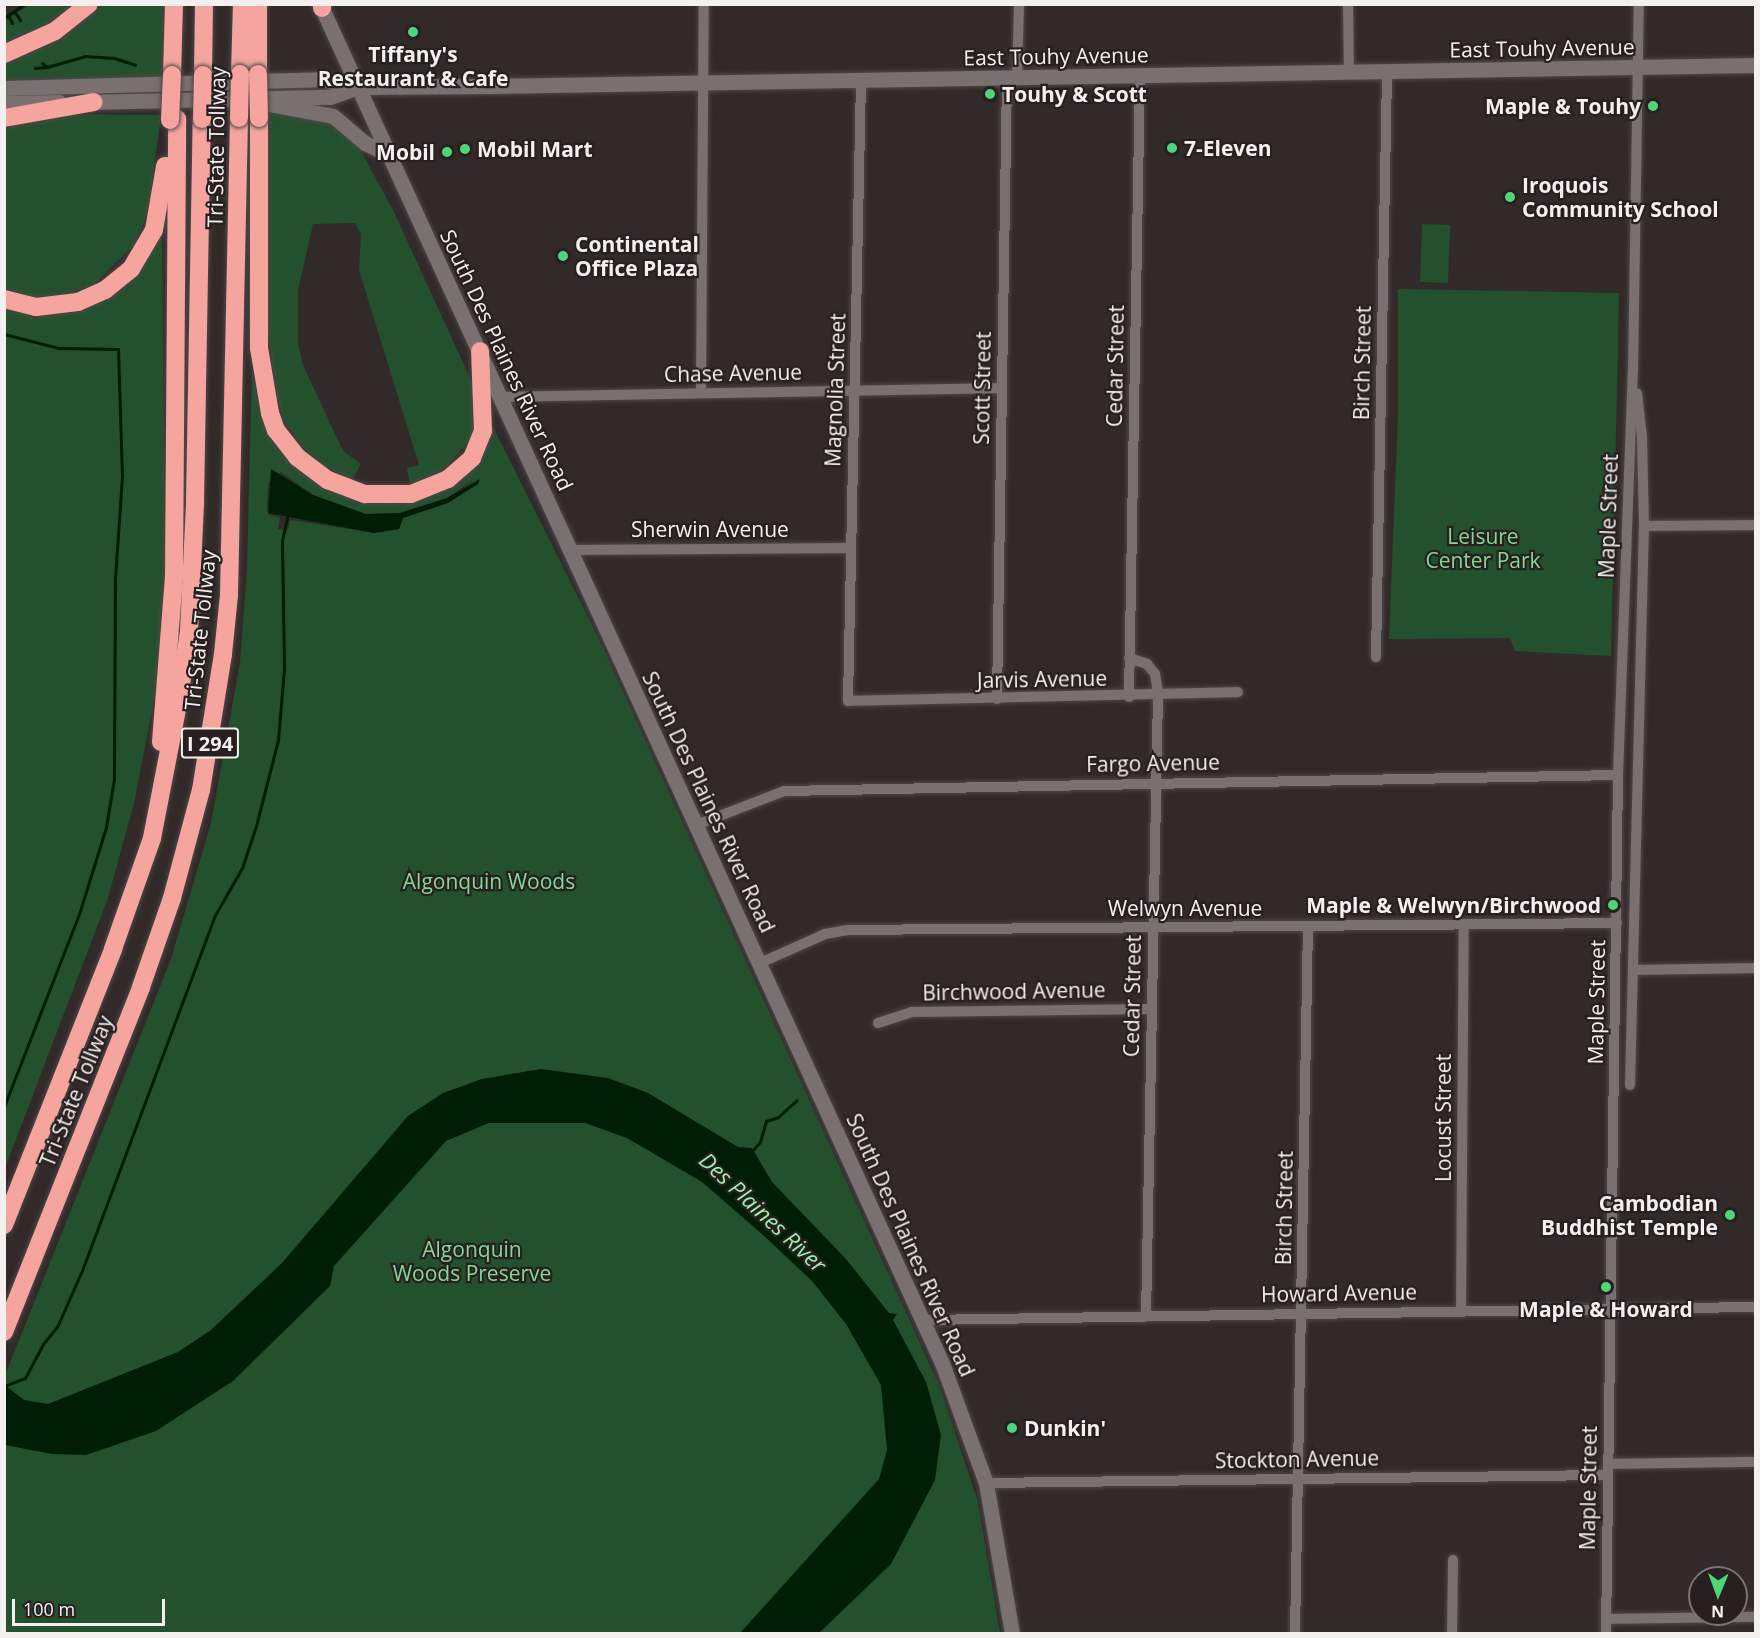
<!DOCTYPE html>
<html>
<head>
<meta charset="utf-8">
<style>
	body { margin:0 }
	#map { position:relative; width:1760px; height:1638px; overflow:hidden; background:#322a29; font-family:"Open Sans",sans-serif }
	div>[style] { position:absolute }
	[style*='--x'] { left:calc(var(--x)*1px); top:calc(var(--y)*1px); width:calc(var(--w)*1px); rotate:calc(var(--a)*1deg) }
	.green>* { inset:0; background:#23512e; transform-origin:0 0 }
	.water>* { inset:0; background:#001d06 }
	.stream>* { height:3px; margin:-1.5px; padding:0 1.5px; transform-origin:1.5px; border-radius:1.5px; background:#001d06 }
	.roads { filter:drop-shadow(0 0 2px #4e4747) drop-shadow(0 0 2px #4e4747) }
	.street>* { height:10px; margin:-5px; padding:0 5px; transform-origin:5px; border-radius:5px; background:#79706f }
	.secondary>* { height:15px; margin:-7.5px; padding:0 7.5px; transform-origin:7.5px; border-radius:7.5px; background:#79706f }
	.highway>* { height:18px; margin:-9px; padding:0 9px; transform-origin:9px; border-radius:9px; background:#f5a49e }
	.bridges { filter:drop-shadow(0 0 2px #4e4747) drop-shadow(0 0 2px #4e4747) }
	.highway-bridge>* { height:18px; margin:-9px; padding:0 9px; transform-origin:9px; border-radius:9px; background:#f5a49e }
	.dots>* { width:16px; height:16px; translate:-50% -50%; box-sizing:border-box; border:3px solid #282020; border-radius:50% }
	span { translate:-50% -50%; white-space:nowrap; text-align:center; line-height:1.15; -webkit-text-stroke:4.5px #282020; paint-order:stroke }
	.shield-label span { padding:2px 4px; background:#282020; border:2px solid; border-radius:4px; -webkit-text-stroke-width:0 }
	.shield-label { font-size:20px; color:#f5f0f0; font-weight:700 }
	.street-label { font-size:21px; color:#f5f0f0 }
	.poi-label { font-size:21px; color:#f5f0f0; font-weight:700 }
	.left { translate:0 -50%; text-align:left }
	.right { translate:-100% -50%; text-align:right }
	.park-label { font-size:21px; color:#82d995 }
	.water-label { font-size:22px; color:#9af1ac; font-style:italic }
	.frame { position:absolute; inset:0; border:6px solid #f5f0f0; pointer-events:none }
	.north { position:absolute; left:1688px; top:1566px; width:60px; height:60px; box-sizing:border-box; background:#282020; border:2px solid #7a7373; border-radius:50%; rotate:181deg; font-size:16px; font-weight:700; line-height:24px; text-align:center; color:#f5f0f0 }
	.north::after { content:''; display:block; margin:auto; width:21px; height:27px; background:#4ed676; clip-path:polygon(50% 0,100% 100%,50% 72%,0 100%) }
	.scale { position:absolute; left:12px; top:1599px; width:153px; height:27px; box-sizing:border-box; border:3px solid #f5f0f0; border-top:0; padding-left:8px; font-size:18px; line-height:21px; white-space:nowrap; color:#f5f0f0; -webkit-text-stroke:4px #282020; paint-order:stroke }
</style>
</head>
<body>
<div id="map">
	<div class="green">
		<div style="clip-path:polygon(29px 5px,75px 5px,40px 29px,5px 44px,5px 21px)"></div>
		<div style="clip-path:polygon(102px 5px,164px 5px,163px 77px,5px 82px,4px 62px,48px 45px)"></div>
		<div style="clip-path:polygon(267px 113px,304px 114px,337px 125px,358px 146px,393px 210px,470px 378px,476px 393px,475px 442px,467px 443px,445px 468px,426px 478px,410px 483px,407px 468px,419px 465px,359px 270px,361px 234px,355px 223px,313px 224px,298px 290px,298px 344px,303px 365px,343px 451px,361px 464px,352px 480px,323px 466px,302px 446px,284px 420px,275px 391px,268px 327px)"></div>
		<div style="clip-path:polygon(47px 114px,161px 115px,148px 212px,134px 245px,93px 285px,60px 296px,33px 297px,5px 288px,4px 129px)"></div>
		<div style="left:1422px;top:224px;width:28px;height:58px;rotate:2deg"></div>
		<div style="clip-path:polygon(162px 226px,165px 576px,155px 695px,134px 803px,108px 898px,5px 1168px,5px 307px,52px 315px,86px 307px)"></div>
		<div style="clip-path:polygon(1398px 289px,1619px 293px,1611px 656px,1515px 651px,1510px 638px,1389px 639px,1398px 415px)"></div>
		<div style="clip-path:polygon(evenodd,252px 371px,262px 412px,311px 478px,353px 499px,397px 504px,442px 492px,467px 474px,489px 426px,493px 427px,600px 641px,939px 1385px,978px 1502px,1000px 1633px,5px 1633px,4px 1378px,171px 959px,211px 823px,240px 663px,247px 568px,252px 371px,281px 472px,313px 495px,365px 514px,400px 513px,447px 498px,476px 478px,448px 503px,402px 518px,399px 529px,375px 533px,290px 520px,288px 530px,278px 529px,280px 518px,268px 514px,267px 507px,268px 483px,281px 472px)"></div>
	</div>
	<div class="water">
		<div style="clip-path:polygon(271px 469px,313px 495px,366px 514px,400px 513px,447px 498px,480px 479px,478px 484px,448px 503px,403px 518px,399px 529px,374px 533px,268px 513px)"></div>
		<div style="clip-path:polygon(541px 1069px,608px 1078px,648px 1093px,738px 1147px,752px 1148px,772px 1182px,846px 1259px,889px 1313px,897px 1314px,893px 1320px,926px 1382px,941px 1435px,935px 1480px,891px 1564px,819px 1633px,740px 1633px,879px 1479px,887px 1450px,881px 1385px,846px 1324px,812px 1281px,762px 1234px,702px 1182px,627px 1138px,585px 1123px,489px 1123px,446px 1141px,334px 1266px,330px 1286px,233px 1381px,156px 1431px,86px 1455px,52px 1454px,5px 1445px,5px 1385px,24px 1400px,48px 1404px,178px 1352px,211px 1330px,282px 1263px,408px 1116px,443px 1093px,482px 1079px)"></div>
	</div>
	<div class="stream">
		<div style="--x:14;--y:11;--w:11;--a:56"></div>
		<div style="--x:8;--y:15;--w:9;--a:63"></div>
		<div style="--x:4;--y:18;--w:24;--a:-35"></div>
		<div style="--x:42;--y:63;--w:6;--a:39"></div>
		<div style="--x:47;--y:67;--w:40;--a:-16"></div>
		<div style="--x:85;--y:56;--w:29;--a:4"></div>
		<div style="--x:114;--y:58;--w:22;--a:18"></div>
		<div style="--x:35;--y:68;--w:12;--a:-5"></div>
		<div style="--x:4;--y:334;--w:57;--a:14.3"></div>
		<div style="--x:59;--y:348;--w:59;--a:1"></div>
		<div style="--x:118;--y:349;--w:127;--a:88.2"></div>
		<div style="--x:122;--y:476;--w:102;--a:93.9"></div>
		<div style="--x:115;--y:578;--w:201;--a:90.3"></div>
		<div style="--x:114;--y:779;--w:49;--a:99.5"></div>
		<div style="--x:106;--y:827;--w:91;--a:107.2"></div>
		<div style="--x:79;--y:914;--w:206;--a:111.3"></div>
		<div style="--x:751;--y:1152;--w:13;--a:-48"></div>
		<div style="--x:760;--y:1142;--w:22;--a:-74"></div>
		<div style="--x:766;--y:1121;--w:13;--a:-18"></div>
		<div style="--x:778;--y:1117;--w:25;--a:-42"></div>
		<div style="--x:4;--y:1386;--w:22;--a:-21"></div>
		<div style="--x:25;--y:1378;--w:38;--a:-62"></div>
		<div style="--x:43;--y:1344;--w:22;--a:-51"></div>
		<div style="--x:57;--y:1327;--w:64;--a:-66.2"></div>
		<div style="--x:83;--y:1268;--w:375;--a:-69.5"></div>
		<div style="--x:214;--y:917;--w:56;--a:-60.3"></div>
		<div style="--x:242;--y:868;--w:44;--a:-71.6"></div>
		<div style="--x:256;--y:826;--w:89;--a:-75.7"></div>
		<div style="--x:278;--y:740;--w:71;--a:-85.2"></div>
		<div style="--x:284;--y:669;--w:128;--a:-90.9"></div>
		<div style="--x:282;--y:541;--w:25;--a:-78"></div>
	</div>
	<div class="roads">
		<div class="street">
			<div style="--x:1348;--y:4;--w:68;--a:89.2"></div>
			<div style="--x:1017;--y:77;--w:73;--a:-88.4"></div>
			<div style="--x:861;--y:80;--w:621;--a:91.2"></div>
			<div style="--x:848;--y:701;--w:390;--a:-1.3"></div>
			<div style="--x:701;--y:393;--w:389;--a:-89.6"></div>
			<div style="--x:501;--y:397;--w:501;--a:-1.03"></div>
			<div style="--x:1644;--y:526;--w:112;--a:-0.5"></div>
			<div style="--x:571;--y:550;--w:279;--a:-0.4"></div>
			<div style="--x:1376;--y:657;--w:586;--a:-88.92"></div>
			<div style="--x:1129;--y:658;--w:19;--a:18"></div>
			<div style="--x:1147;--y:664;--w:13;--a:51"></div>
			<div style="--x:1155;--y:674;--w:19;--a:81"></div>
			<div style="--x:1158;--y:693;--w:623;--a:91.1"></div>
			<div style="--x:1129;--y:697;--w:622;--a:-88.99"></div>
			<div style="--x:997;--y:699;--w:622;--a:-89.08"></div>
			<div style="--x:696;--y:825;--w:94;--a:-21.1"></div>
			<div style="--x:784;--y:791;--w:834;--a:-1.1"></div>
			<div style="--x:760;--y:963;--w:71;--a:-24"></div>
			<div style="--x:825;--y:934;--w:23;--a:-10"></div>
			<div style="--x:848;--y:930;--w:769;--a:-0.52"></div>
			<div style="--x:1633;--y:970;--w:123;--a:-0.9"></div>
			<div style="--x:878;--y:1023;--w:35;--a:-18"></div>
			<div style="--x:911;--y:1012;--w:241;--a:-0.7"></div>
			<div style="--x:1630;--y:1085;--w:559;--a:-88.57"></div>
			<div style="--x:1644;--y:526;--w:89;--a:-91.3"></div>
			<div style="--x:1642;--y:437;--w:44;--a:-96.5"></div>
			<div style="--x:1461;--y:1311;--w:387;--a:-89.6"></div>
			<div style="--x:924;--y:1320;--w:832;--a:-0.9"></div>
			<div style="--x:1608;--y:1464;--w:148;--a:-0.8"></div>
			<div style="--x:986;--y:1483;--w:622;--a:-0.74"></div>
			<div style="--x:1606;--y:1619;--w:150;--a:-0.8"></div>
			<div style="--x:1295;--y:1634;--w:707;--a:-88.95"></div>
			<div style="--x:1452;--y:1634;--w:74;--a:-89.2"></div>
			<div style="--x:1606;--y:1634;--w:859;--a:-89.2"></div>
			<div style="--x:1618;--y:775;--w:403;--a:-87.9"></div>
			<div style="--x:1633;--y:372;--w:368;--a:-89.1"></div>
		</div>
		<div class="secondary">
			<div style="--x:320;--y:4;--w:1495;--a:65.41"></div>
			<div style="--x:942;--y:1363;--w:128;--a:69.9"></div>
			<div style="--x:986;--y:1483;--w:153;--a:80.2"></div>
			<div style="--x:4;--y:88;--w:317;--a:-1.6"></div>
			<div style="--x:321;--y:79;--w:37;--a:13"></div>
			<div style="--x:357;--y:87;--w:135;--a:-0.4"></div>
			<div style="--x:492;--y:86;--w:1264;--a:-0.95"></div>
			<div style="--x:83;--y:102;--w:247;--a:-1.2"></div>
			<div style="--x:330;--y:97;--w:29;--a:-20"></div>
			<div style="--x:4;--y:103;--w:55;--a:-1"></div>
			<div style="--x:263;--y:103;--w:71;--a:10.5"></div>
			<div style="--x:333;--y:116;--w:42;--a:40.2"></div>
			<div style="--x:365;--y:143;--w:28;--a:26"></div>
		</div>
		<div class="highway">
			<div style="--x:322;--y:8;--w:4;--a:-90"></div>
			<div style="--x:4;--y:54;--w:56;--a:-24.3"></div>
			<div style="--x:55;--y:31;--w:43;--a:-38.5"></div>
			<div style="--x:240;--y:74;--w:70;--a:-88.4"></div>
			<div style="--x:258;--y:74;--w:70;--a:-90"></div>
			<div style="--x:172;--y:75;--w:71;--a:-88.4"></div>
			<div style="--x:203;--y:75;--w:71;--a:-89.2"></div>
			<div style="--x:4;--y:118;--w:91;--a:-10.1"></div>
			<div style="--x:259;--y:118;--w:230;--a:90"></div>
			<div style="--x:259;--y:348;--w:66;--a:80.4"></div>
			<div style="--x:270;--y:413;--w:18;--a:71"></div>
			<div style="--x:276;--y:430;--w:34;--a:52"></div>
			<div style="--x:297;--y:457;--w:39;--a:37"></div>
			<div style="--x:328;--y:480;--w:40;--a:21"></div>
			<div style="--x:365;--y:494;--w:46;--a:0"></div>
			<div style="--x:411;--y:494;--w:40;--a:-22"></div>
			<div style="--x:448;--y:479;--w:32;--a:-41"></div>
			<div style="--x:472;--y:458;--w:29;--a:-68"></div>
			<div style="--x:483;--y:431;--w:80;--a:-92.1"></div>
			<div style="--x:4;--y:299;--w:33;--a:14"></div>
			<div style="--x:36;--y:307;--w:42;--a:-6.8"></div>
			<div style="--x:78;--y:302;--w:30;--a:-24"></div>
			<div style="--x:105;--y:290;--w:33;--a:-39"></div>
			<div style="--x:131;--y:269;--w:45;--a:-59.5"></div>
			<div style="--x:154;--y:230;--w:65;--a:-80.2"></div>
			<div style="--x:161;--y:742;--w:167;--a:-85.5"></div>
			<div style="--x:174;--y:576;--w:457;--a:-89.6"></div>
			<div style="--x:4;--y:1225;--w:297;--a:-68.4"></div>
			<div style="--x:113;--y:949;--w:118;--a:-70.6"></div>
			<div style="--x:152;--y:838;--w:136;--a:-79"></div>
			<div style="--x:178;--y:704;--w:74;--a:-81.4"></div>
			<div style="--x:189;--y:631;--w:129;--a:-87.3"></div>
			<div style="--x:195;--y:502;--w:383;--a:-89"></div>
			<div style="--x:4;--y:1332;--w:371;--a:-68.3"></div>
			<div style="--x:141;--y:987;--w:94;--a:-70.8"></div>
			<div style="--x:172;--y:898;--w:112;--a:-75"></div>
			<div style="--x:201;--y:790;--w:138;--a:-80.8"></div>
			<div style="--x:223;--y:654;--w:59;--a:-84.2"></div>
			<div style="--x:229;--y:595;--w:477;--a:-88.8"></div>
		</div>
	</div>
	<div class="bridges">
		<div class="highway-bridge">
			<div style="--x:258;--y:74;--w:44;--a:88.7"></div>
			<div style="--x:239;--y:118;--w:44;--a:-88.7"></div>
			<div style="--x:202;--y:119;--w:44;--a:-88.7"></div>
			<div style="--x:170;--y:120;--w:45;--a:-87.5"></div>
		</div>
	</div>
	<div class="dots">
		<div style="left:413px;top:32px;background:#4ed676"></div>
		<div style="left:990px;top:94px;background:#4ed676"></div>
		<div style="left:1653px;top:106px;background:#4ed676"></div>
		<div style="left:1172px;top:148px;background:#4ed676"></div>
		<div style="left:465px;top:149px;background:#4ed676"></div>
		<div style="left:447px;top:152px;background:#4ed676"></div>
		<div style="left:1510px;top:197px;background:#4ed676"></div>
		<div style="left:563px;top:256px;background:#4ed676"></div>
		<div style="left:1613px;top:905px;background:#4ed676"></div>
		<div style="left:1730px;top:1215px;background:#4ed676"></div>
		<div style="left:1606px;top:1287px;background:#4ed676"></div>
		<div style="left:1012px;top:1428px;background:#4ed676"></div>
	</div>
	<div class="shield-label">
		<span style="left:210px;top:743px">I 294</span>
	</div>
	<div class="street-label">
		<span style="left:1542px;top:48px;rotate:-1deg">East Touhy Avenue</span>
		<span style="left:1056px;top:56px;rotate:-1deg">East Touhy Avenue</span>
		<span style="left:216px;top:147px;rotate:-89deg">Tri-State Tollway</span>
		<span style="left:507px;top:360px;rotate:65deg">South Des Plaines River Road</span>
		<span style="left:1362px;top:363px;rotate:-89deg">Birch Street</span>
		<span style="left:1115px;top:366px;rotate:-89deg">Cedar Street</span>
		<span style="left:733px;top:373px;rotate:-1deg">Chase Avenue</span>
		<span style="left:982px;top:388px;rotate:-89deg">Scott Street</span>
		<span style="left:835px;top:390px;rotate:-88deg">Magnolia Street</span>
		<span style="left:1608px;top:516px;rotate:-88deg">Maple Street</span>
		<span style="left:710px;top:529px">Sherwin Avenue</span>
		<span style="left:200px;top:630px;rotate:-84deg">Tri-State Tollway</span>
		<span style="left:1042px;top:679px;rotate:-1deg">Jarvis Avenue</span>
		<span style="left:1153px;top:763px;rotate:-1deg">Fargo Avenue</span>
		<span style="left:709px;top:802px;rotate:65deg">South Des Plaines River Road</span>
		<span style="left:1185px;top:908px">Welwyn Avenue</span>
		<span style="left:1014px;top:991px;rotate:-1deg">Birchwood Avenue</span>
		<span style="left:1132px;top:996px;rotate:-89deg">Cedar Street</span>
		<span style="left:1596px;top:1002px;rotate:-89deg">Maple Street</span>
		<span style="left:76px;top:1091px;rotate:-68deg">Tri-State Tollway</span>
		<span style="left:1443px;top:1118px;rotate:-90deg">Locust Street</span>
		<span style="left:1284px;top:1208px;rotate:-89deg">Birch Street</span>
		<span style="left:911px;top:1245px;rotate:66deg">South Des Plaines River Road</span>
		<span style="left:1339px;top:1293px;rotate:-1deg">Howard Avenue</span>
		<span style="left:1297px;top:1459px;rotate:-1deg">Stockton Avenue</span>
		<span style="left:1588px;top:1488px;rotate:-89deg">Maple Street</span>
	</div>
	<div class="poi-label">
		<span style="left:413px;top:66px">Tiffany's<br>Restaurant &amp; Cafe</span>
		<span class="left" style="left:1002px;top:94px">Touhy &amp; Scott</span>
		<span class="right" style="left:1641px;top:106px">Maple &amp; Touhy</span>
		<span class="left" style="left:1184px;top:148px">7-Eleven</span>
		<span class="left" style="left:477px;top:149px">Mobil Mart</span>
		<span class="right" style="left:435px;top:152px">Mobil</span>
		<span class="left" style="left:1522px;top:197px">Iroquois<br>Community School</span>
		<span class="left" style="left:575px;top:256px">Continental<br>Office Plaza</span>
		<span class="right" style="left:1601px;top:905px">Maple &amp; Welwyn/Birchwood</span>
		<span class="right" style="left:1718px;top:1215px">Cambodian<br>Buddhist Temple</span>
		<span style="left:1606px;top:1309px">Maple &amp; Howard</span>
		<span class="left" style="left:1024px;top:1428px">Dunkin'</span>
	</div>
	<div class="park-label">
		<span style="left:1483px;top:548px">Leisure<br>Center Park</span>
		<span style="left:489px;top:881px">Algonquin Woods</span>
		<span style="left:472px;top:1261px">Algonquin<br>Woods Preserve</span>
	</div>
	<div class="water-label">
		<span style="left:763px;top:1212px;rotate:43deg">Des Plaines River</span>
	</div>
	<div class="frame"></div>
	<div class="north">N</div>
	<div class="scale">100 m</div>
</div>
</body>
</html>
